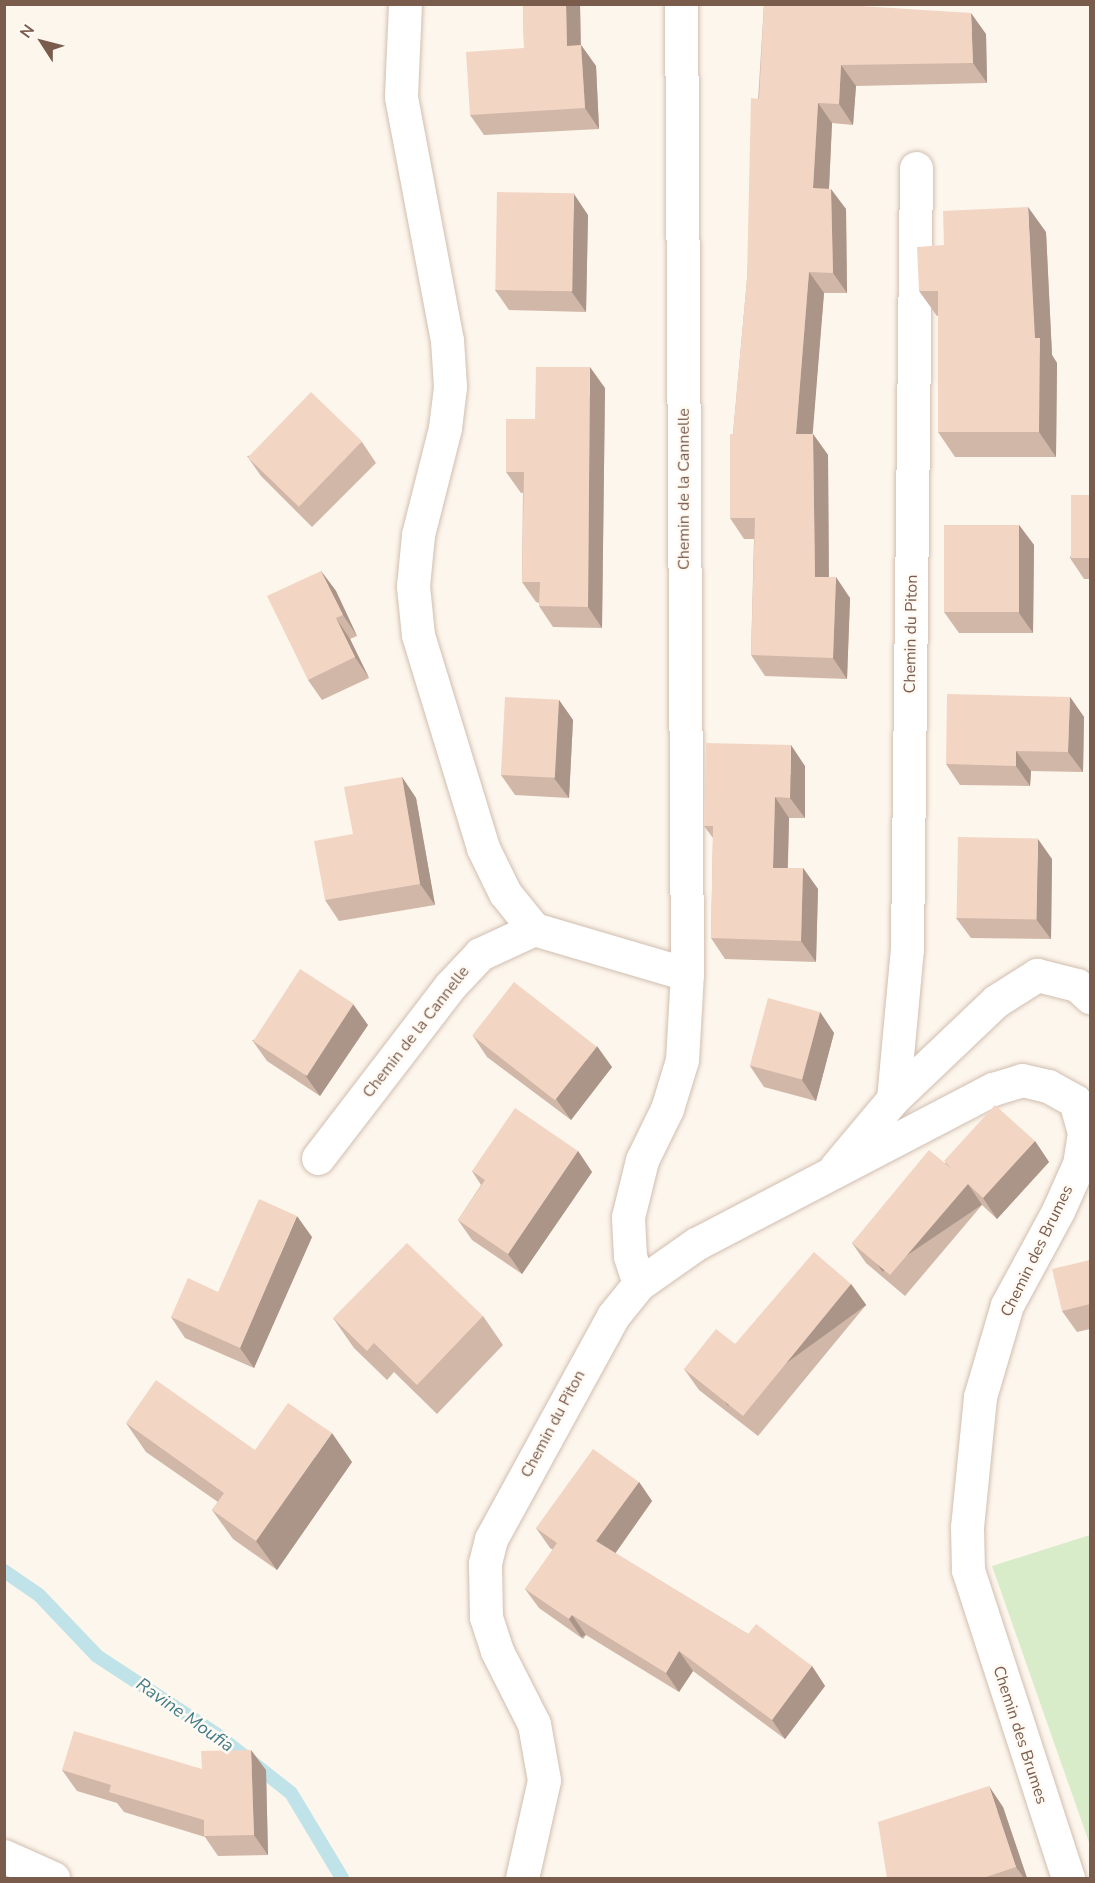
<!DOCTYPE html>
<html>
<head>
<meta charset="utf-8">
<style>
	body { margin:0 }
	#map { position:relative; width:1095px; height:1883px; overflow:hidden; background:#fdf6ec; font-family:"Nunito Sans",sans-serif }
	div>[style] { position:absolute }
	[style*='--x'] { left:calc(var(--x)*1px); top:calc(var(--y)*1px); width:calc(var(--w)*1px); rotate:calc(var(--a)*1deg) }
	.green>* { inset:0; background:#d8ecc9 }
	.stream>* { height:14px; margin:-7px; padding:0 7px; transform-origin:7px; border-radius:7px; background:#bfe3e8 }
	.roads { filter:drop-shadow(0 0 2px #d1beb0) drop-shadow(0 0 2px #d1beb0) }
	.street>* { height:33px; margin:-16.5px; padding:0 16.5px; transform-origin:16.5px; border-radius:16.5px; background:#fff }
	.wall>* { inset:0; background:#d1b7a8 }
	.shaded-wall>* { inset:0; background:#aa9588; transform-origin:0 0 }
	.building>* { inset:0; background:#f3d5c3; transform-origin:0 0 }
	span { translate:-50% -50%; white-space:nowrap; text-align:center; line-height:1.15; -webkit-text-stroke:5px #fffaf3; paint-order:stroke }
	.street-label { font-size:16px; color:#7a5c4d }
	.water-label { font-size:18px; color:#437c86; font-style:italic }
	.frame { position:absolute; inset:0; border:6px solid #7a5c4d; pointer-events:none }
	.north { position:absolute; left:12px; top:12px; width:60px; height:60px; -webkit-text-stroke:4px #fffaf3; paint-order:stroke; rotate:306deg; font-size:16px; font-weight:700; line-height:24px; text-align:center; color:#7a5c4d }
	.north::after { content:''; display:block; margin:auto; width:21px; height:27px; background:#7a5c4d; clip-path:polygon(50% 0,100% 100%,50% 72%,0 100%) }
</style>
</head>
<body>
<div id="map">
	<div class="green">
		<div style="clip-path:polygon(1090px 1535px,1090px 1845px,992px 1566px)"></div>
	</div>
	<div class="stream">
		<div style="--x:4;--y:1571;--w:42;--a:34.4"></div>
		<div style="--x:39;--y:1595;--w:84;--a:46.4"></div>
		<div style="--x:97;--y:1656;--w:142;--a:33.2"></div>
		<div style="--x:216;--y:1734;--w:95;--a:38.2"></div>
		<div style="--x:291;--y:1793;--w:99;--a:59"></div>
	</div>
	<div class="roads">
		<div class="street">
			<div style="--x:405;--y:4;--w:93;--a:92.5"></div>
			<div style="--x:401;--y:97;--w:247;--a:79.3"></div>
			<div style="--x:447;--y:340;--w:47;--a:86.3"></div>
			<div style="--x:450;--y:387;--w:41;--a:97"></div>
			<div style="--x:445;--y:428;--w:110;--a:104.2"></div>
			<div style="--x:418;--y:535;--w:51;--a:95.6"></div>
			<div style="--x:413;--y:586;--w:49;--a:84.2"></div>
			<div style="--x:418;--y:635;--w:223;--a:73"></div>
			<div style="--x:483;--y:848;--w:50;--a:63.9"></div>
			<div style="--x:505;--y:893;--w:46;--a:51.1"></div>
			<div style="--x:534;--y:929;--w:159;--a:16.4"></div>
			<div style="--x:893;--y:1099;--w:151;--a:-84.7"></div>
			<div style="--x:907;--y:949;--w:781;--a:-89.34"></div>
			<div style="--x:318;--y:1158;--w:217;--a:-52.5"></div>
			<div style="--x:450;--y:986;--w:44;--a:-46.8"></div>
			<div style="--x:480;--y:954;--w:60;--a:-24.8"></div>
			<div style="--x:836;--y:1167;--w:89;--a:-50"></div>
			<div style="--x:893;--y:1099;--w:142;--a:-43.6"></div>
			<div style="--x:996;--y:1001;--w:49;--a:-32.4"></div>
			<div style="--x:1037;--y:975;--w:41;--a:14"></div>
			<div style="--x:1077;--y:985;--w:18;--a:43"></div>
			<div style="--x:639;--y:1284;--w:29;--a:-108"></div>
			<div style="--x:630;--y:1256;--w:39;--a:-93"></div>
			<div style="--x:628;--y:1217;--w:59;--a:-76.2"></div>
			<div style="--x:642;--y:1160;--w:57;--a:-63.9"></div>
			<div style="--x:667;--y:1109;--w:51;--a:-73"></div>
			<div style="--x:682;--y:1060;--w:86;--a:-86.7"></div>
			<div style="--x:687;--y:974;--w:970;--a:-90.35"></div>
			<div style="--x:4;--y:1856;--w:54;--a:24.2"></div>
			<div style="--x:522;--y:1878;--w:100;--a:-77.3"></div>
			<div style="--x:544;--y:1780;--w:57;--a:-100.1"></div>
			<div style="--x:534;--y:1724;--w:82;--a:-116.9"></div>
			<div style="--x:497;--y:1651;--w:36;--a:-108"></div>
			<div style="--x:486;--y:1617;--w:54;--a:-91.1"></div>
			<div style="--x:485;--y:1563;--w:25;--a:-76"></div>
			<div style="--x:491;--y:1539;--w:254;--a:-61.3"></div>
			<div style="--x:613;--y:1316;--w:41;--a:-50.9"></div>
			<div style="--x:639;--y:1284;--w:70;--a:-35.1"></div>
			<div style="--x:696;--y:1244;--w:335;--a:-27.6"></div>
			<div style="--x:993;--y:1089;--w:30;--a:-17"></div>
			<div style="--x:1022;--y:1080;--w:27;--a:13"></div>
			<div style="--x:1048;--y:1086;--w:31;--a:29"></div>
			<div style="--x:1075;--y:1101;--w:33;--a:74"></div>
			<div style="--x:1084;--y:1133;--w:31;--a:99"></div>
			<div style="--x:1079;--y:1164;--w:51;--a:114.1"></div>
			<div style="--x:1058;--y:1211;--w:107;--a:118.5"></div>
			<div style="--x:1007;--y:1305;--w:96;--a:106.4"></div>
			<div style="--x:980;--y:1397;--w:131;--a:95.7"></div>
			<div style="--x:967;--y:1527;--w:43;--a:88.7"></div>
			<div style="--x:968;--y:1570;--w:324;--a:72"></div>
		</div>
	</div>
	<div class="wall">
		<div style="clip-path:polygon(523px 4px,580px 4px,581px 45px,596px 66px,599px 129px,484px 135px,470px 115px,524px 48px)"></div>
		<div style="clip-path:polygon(764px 4px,986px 34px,987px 83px,856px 86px,853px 125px,832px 123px,829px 189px,846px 209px,847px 293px,824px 293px,812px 434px,813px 434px,828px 455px,829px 577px,850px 598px,847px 679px,765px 676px,751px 655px,754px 539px,744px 539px,730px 518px,733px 434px,747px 279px)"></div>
		<div style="clip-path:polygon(588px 215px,586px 312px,509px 310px,495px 290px)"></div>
		<div style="clip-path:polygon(1046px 232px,1052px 355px,1057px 363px,1056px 457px,955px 457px,938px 432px,938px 316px,937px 316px,919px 291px)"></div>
		<div style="clip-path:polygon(605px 388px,602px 628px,553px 627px,539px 606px,539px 603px,536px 602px,522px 582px,523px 493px,521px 493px,506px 472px,535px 419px)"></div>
		<div style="clip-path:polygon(362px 442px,376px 463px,312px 527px,261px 476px,247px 456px)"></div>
		<div style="clip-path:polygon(1090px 495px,1090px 579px,1084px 579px,1070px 558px)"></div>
		<div style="clip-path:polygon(1019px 525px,1034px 545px,1033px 633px,959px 633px,944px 612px)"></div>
		<div style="clip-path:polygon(321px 571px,336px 591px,357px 636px,350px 639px,369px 678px,322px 700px,308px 680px)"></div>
		<div style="clip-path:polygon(1070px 697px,1084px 717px,1083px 772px,1031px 771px,1030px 786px,960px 785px,946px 764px)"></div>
		<div style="clip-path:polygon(559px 700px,573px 720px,569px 798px,515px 795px,501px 775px)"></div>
		<div style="clip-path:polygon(805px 766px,805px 818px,789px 818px,788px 868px,803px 868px,818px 889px,816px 962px,725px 959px,711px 938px,713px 838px,704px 826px)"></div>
		<div style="clip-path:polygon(402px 777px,416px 798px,435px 905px,339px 921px,325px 900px,353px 834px)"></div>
		<div style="clip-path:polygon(1052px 859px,1051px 939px,971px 938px,956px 918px)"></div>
		<div style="clip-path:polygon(820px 1012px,834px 1033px,816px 1101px,764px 1087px,750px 1066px)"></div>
		<div style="clip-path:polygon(368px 1025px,320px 1096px,267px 1061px,252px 1040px)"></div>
		<div style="clip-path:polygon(473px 1036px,612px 1067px,571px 1120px,487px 1057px)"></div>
		<div style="clip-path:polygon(1035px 1141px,1049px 1162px,997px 1219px,982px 1205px,905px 1296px,866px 1263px,852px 1243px,945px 1163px)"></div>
		<div style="clip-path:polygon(578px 1151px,592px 1172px,522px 1274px,472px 1240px,458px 1220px,481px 1185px,472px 1171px)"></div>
		<div style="clip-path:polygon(312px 1237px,254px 1368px,185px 1338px,171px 1317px,218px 1292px)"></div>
		<div style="clip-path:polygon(1090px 1260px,1090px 1329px,1077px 1332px,1062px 1311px)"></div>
		<div style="clip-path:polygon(851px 1284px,866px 1305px,758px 1436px,699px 1390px,684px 1369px,735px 1344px)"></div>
		<div style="clip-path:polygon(483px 1316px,503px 1345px,437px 1414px,394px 1372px,387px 1380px,354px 1348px,333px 1318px)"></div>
		<div style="clip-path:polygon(126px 1423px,255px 1450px,352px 1462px,277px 1570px,233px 1539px,212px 1510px,218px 1502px,146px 1452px)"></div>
		<div style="clip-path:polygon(639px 1482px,652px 1501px,615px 1553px,748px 1634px,812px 1666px,825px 1686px,785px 1739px,693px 1671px,679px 1692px,586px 1635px,583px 1639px,539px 1608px,525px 1589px,553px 1550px,550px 1548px,536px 1528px)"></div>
		<div style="clip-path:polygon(202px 1769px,266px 1770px,268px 1855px,218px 1856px,205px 1837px,124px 1812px,117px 1803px,77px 1791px,62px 1770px)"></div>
		<div style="clip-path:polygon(1003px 1807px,1027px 1878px,887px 1878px)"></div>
	</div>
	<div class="shaded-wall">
		<div style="clip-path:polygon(566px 4px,580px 4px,581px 67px,567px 46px)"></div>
		<div style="clip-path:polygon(971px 13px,986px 34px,987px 83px,973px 63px)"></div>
		<div style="clip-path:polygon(581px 45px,596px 66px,599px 129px,585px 108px)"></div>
		<div style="clip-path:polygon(841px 65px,856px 86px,853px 125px,839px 104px)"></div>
		<div style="clip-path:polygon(818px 103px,832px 123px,828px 209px,813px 188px)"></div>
		<div style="clip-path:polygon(831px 189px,846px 209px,847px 293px,833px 273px)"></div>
		<div style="clip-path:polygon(574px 194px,588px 215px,586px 312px,571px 291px)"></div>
		<div style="clip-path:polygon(1028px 207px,1046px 232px,1052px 355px,1057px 363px,1056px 457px,1039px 432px)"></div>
		<div style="clip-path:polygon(809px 272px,824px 293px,811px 455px,796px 434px)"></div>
		<div style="clip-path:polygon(590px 367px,605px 388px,602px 628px,588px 607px)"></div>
		<div style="clip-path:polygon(813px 434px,828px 455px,829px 597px,815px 577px)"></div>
		<div style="clip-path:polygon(1019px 525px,1034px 545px,1033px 633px,1019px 613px)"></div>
		<div style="clip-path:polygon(321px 571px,336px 591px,357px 636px,343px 615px)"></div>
		<div style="clip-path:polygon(836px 577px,850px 598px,847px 679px,833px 658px)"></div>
		<div style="clip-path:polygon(336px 618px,350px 639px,369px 678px,355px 657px)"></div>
		<div style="clip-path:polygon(1070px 697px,1084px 717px,1083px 772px,1068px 752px)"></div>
		<div style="clip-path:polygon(559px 700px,573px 720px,569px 798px,554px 778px)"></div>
		<div style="clip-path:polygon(791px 745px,805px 766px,805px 818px,790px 798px)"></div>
		<div style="clip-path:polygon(1016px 751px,1031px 771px,1030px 786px,1016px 766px)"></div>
		<div style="clip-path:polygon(402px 777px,416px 798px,435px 905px,420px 884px)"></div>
		<div style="clip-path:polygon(775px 797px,789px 818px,787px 889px,773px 868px)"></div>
		<div style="clip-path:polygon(1038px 839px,1052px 859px,1051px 939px,1036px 919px)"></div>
		<div style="clip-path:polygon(803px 868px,818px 889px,816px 962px,801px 941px)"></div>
		<div style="clip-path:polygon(353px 1004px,368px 1025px,320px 1096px,305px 1075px)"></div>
		<div style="clip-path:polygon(820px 1012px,834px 1033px,816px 1101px,802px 1080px)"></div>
		<div style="clip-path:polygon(597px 1046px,612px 1067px,571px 1120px,556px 1099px)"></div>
		<div style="clip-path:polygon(1035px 1141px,1049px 1162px,997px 1219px,983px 1198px)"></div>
		<div style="clip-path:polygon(578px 1151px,592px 1172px,522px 1274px,508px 1254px)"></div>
		<div style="left:968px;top:1184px;width:25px;height:120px;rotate:56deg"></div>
		<div style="clip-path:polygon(297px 1216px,312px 1237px,254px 1368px,240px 1348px)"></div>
		<div style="left:851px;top:1284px;width:26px;height:171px;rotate:54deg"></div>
		<div style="clip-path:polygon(332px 1433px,352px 1462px,277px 1570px,256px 1541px)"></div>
		<div style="clip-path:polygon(639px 1482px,652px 1501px,610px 1561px,596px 1541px)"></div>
		<div style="left:572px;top:1615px;width:24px;height:5px;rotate:55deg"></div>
		<div style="clip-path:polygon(679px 1651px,693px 1671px,679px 1692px,666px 1673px)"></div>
		<div style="clip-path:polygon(812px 1666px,825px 1686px,785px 1739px,772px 1720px)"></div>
		<div style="clip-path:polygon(251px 1750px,266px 1770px,268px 1855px,254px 1835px)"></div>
		<div style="clip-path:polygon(989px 1786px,1003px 1807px,1027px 1878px,1024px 1878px,1016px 1867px)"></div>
	</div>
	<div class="building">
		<div style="clip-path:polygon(523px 4px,566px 4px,567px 46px,581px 45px,585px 108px,470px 115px,466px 52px,524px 48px)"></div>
		<div style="clip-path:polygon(764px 4px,829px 4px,971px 13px,973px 63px,841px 65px,839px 104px,818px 103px,813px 188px,831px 189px,833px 273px,809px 272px,796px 434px,813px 434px,815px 577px,836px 577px,833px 658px,751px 655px,755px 518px,730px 518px,730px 434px,733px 434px,747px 279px,751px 98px,759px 99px)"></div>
		<div style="left:497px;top:192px;width:77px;height:98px;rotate:1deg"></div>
		<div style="clip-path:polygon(1028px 207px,1035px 338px,1040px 338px,1039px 432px,938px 432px,938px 291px,919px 291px,917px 247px,944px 245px,943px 211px)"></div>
		<div style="clip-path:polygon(536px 367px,590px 367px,588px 607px,539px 606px,540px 582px,522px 582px,524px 472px,506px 472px,506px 419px,535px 419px)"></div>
		<div style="left:311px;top:392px;width:71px;height:91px;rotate:44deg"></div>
		<div style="left:1071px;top:495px;width:19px;height:63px"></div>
		<div style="left:944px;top:525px;width:75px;height:87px"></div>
		<div style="clip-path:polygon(321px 571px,343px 615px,336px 618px,355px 657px,308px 680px,267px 596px)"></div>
		<div style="clip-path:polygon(947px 694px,1070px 697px,1068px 752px,1016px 751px,1016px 766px,946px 764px)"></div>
		<div style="left:505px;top:697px;width:54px;height:78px;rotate:3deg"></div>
		<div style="clip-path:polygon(706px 743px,791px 745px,790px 798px,775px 797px,773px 868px,803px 868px,801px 941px,711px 938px,713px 826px,704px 826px)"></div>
		<div style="clip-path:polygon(402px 777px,420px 884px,325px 900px,314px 841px,353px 834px,344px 787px)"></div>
		<div style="left:958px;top:837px;width:80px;height:81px;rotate:1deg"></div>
		<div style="left:300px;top:969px;width:64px;height:86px;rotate:33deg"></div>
		<div style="left:514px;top:982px;width:105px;height:68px;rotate:38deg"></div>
		<div style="left:768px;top:998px;width:54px;height:70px;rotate:15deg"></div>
		<div style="clip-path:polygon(995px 1105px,1035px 1141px,983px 1198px,968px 1184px,890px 1275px,852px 1243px,929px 1150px,953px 1170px,944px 1161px)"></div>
		<div style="clip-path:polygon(515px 1108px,578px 1151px,508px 1254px,458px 1220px,485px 1180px,472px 1171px)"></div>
		<div style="clip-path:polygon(259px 1199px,297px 1216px,240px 1348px,171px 1317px,188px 1278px,218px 1292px)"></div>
		<div style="clip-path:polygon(407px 1243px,483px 1316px,417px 1385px,374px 1343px,367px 1351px,333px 1318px)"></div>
		<div style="clip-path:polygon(814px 1252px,851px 1284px,743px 1416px,684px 1369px,716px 1329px,735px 1344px)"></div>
		<div style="clip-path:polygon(1090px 1260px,1090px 1304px,1062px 1311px,1052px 1269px)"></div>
		<div style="clip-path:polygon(156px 1380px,255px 1450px,288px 1403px,332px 1433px,256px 1541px,212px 1510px,224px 1493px,126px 1423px)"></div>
		<div style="clip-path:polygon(593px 1449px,639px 1482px,596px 1541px,748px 1634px,756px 1624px,812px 1666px,772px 1720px,679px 1651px,666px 1673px,572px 1615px,569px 1619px,525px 1589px,557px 1543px,536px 1528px)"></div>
		<div style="clip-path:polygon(74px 1731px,202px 1769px,201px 1751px,251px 1750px,254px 1835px,204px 1836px,204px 1820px,109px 1792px,111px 1785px,62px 1770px)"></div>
		<div style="clip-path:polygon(989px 1786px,1016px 1867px,983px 1878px,887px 1878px,878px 1822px)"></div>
	</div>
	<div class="street-label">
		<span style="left:684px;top:489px;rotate:-90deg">Chemin de la Cannelle</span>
		<span style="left:911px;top:634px;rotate:-89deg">Chemin du Piton</span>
		<span style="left:416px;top:1032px;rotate:-52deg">Chemin de la Cannelle</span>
		<span style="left:1037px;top:1251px;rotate:-64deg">Chemin des Brumes</span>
		<span style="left:553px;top:1424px;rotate:-62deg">Chemin du Piton</span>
		<span style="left:1020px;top:1735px;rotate:72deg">Chemin des Brumes</span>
	</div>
	<div class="water-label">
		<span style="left:185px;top:1715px;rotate:35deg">Ravine Moufia</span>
	</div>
	<div class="frame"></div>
	<div class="north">N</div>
</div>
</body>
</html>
